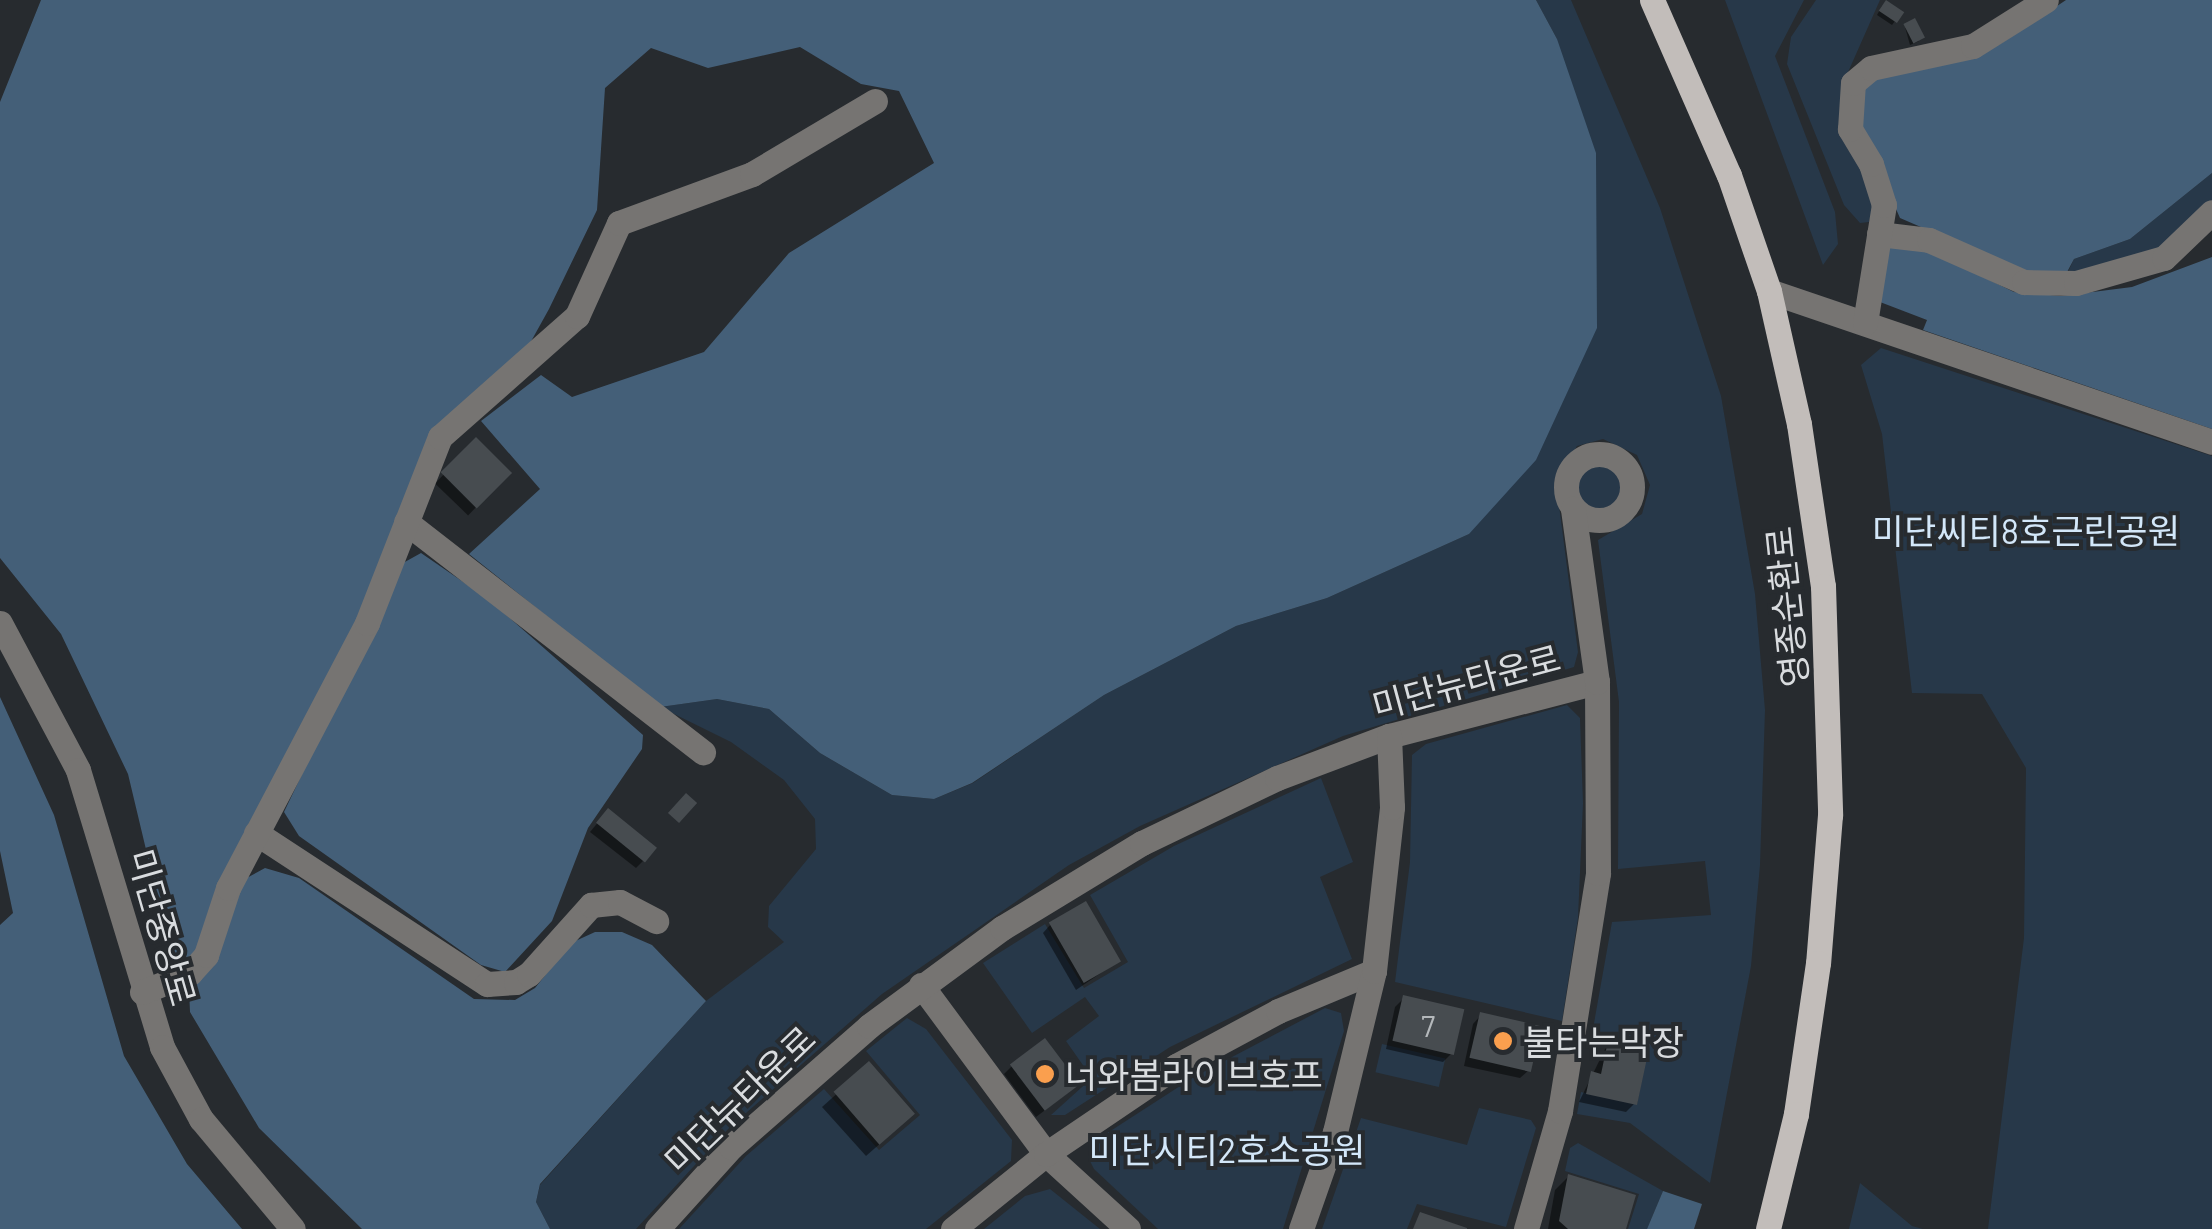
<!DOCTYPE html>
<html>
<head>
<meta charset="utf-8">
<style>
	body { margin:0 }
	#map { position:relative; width:2212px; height:1229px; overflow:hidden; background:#272b2f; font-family:Barlow,"Noto Sans KR",sans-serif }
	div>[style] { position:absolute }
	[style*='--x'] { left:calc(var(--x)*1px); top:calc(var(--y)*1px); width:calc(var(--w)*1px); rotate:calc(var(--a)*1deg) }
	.green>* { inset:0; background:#273849; transform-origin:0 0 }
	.round { border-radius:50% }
	.forest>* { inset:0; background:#445f78 }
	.shadow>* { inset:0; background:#0007; transform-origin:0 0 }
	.building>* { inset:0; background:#474c50; transform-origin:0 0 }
	.minor>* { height:25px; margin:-12.5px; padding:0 12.5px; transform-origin:12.5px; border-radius:12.5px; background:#767472 }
	.minor>.ring { margin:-12.5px; padding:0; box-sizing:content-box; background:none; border:25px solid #767472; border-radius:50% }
	.major>* { height:25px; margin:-12.5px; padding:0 12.5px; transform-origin:12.5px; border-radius:12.5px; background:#c2bdba }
	.dots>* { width:28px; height:28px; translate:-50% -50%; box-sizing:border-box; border:5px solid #272b2f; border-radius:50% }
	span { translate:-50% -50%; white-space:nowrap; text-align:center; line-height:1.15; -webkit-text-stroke:8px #272b2f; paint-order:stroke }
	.number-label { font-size:30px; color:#b4b8bb }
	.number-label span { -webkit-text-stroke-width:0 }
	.park-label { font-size:35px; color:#d3e7f9 }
	.street-label { font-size:35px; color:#d9dcdf }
	.poi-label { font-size:35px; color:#d9dcdf }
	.left { translate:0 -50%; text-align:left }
</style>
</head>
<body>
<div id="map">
	<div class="green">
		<div style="clip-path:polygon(1536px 0,1571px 0,1660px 208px,1721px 396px,1755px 594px,1765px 710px,1760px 865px,1751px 966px,1710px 1183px,1630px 1123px,1577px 1114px,1581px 1092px,1637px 1104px,1649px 1044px,1610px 1036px,1608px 1044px,1591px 1040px,1612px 922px,1711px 915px,1705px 861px,1618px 869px,1619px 702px,1598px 540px,1642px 514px,1650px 485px,1637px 455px,1603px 439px,1577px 446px,1556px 482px,1578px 652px,1574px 667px,1343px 736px,1140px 826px,1069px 865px,882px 994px,730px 1127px,636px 1229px,550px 1229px,536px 1202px,540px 1185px,706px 1001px,784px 942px,768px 927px,769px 906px,816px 849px,815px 819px,784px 780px,731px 742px,660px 707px,717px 699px,769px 709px,820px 753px,892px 795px,934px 799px,973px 783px,1104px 695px,1236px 626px,1327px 598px,1469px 534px,1557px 39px)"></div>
		<div style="clip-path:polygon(1725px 0,1804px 0,1775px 56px,1835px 212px,1838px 244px,1823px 265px)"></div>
		<div style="clip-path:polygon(1816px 0,1880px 0,1845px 79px,1876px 197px,1869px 222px,1860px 223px,1844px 205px,1787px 64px,1791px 37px)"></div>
		<div style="clip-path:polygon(2212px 173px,2212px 201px,2156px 253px,2067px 274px,2074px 259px,2130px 239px)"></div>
		<div style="clip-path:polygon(1881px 348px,2212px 456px,2212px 1229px,1988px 1229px,2024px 938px,2026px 768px,1982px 694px,1912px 693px,1882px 434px,1861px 365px)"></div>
		<div class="round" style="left:1577px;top:465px;width:44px;height:44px"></div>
		<div style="clip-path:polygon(1567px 705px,1580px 718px,1583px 803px,1578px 918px,1562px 1021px,1395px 982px,1410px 862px,1412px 755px,1426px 744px)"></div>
		<div style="clip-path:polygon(1321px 778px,1353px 862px,1320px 877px,1352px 959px,1170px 1047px,1065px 1115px,1051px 1115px,1092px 1078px,1066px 1041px,1099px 1016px,1085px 997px,1032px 1033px,983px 963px,1045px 924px,1084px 988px,1128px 962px,1090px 895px,1174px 846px)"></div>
		<div style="clip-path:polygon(1325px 1008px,1341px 1013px,1344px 1031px,1283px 1229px,1158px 1229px,1094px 1169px,1088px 1157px,1098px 1139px,1194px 1077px)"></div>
		<div style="clip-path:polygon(907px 1018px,926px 1029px,1012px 1140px,1011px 1161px,926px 1229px,679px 1229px,746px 1156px,824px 1089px,879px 1150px,920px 1115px,866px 1051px)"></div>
		<div style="left:1382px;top:1044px;width:65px;height:29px;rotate:13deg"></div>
		<div style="clip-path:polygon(1479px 1108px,1531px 1120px,1536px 1128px,1506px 1227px,1417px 1204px,1407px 1229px,1322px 1229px,1361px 1118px,1467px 1145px)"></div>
		<div style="clip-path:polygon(1578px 1143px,1663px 1191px,1647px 1229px,1628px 1229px,1639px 1194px,1565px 1171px,1570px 1148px)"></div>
		<div style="clip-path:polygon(1860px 1183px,1912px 1226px,1923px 1229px,1849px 1229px)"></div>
		<div style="clip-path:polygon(1050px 1189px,1100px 1229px,984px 1229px,1025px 1196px)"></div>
	</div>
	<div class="forest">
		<div style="clip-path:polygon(41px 0,1536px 0,1557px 39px,1596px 153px,1597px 328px,1536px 460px,1469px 534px,1327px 598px,1236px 626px,1104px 695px,972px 783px,934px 799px,892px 795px,820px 753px,769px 709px,717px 699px,660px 707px,469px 554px,540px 489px,481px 421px,541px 375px,572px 397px,704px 352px,789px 253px,934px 163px,899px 91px,861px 84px,800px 47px,708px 68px,651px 48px,605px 88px,597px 210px,549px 309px,524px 354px,444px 419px,346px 654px,196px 956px,174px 967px,128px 774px,61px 634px,0 558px,0 102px)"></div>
		<div style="clip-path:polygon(2066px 0,2212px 0,2212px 173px,2130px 239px,2074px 259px,2066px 274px,2025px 272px,1900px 218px,1863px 135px,1859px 92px,1869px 79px,2000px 44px)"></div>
		<div style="clip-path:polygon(1886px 245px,1926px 249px,2014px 292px,2061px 296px,2132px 287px,2212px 257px,2212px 429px,1923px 330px,1927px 320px,1880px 302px)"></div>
		<div style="clip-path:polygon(421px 553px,488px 599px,643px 735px,642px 749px,588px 828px,552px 921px,505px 972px,481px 965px,299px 836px,284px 812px,403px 563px)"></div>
		<div style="clip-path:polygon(0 697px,54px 815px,124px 1056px,187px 1164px,242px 1229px,0 1229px,0 925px,13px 913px,0 851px)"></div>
		<div style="clip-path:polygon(265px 868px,299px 878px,474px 999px,515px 1000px,535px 988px,571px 943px,595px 932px,622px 932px,652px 945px,706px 1001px,540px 1184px,536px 1202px,550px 1229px,362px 1229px,259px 1128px,190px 1012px,189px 989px,209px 966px,241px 881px)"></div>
		<div style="clip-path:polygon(1663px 1191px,1702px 1204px,1694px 1229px,1647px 1229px)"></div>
	</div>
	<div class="shadow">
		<div style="clip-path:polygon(1882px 6px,1895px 21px,1892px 25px,1877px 15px)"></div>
		<div style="clip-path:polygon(1905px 27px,1919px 41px,1910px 45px)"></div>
		<div style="left:476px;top:441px;width:46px;height:59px;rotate:44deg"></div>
		<div style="clip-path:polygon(600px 820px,645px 859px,636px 868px,590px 832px)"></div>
		<div style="clip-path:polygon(1051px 924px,1117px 962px,1076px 990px,1043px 933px)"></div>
		<div style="clip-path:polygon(1404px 998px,1452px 1053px,1443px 1062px,1386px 1049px,1395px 1007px)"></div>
		<div style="clip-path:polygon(1481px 1015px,1529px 1070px,1520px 1078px,1464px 1066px,1473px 1024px)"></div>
		<div style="clip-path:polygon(1610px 1039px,1635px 1103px,1626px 1112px,1579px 1102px)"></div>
		<div style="clip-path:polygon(869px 1065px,899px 1127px,866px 1156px,822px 1107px)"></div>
		<div style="clip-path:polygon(1012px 1066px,1069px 1092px,1036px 1117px,1004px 1074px)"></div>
		<div style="clip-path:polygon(1568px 1177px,1623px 1229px,1548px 1229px,1555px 1190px)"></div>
	</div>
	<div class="building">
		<div style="left:1886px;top:0;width:22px;height:13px;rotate:34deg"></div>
		<div style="left:1915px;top:18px;width:22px;height:13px;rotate:63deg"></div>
		<div style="left:476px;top:437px;width:51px;height:50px;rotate:45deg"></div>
		<div style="left:686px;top:793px;width:15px;height:27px;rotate:42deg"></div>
		<div style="left:608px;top:808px;width:63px;height:19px;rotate:39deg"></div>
		<div style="left:1086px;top:901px;width:70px;height:43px;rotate:60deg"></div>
		<div style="left:1403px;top:995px;width:63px;height:47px;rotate:13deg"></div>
		<div style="left:1480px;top:1012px;width:63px;height:47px;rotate:13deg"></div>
		<div style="clip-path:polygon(1609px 1036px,1650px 1044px,1637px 1105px,1586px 1094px,1591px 1071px,1601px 1074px)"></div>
		<div style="left:1045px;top:1038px;width:58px;height:44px;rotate:53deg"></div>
		<div style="left:869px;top:1061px;width:70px;height:47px;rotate:49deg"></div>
		<div style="clip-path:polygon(1568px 1174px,1636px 1195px,1626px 1229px,1568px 1229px,1559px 1221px)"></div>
		<div style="clip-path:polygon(1420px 1212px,1467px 1228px,1467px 1229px,1413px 1229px)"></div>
	</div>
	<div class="minor">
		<div style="--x:1879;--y:234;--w:50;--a:6.8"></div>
		<div style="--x:1929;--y:240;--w:104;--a:23.9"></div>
		<div style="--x:2024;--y:282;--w:52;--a:1.1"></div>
		<div style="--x:2076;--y:283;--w:91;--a:-15.9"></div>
		<div style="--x:2164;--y:258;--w:66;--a:-43.8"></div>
		<div style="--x:1769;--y:291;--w:468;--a:18.8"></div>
		<div style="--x:1865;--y:323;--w:120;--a:-80.9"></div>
		<div style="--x:1884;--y:205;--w:43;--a:-107.6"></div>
		<div style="--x:1871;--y:164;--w:41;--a:-121"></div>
		<div style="--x:1850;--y:129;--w:46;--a:-86.3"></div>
		<div style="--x:1853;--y:83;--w:23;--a:-40"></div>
		<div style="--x:1871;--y:68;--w:104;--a:-12.2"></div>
		<div style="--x:1973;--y:46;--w:86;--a:-32.2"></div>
		<div class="ring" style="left:1566px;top:454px;width:41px;height:41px"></div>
		<div style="--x:406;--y:522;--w:376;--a:37.8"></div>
		<div style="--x:0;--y:623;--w:166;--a:62"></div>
		<div style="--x:78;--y:770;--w:289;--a:73.1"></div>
		<div style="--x:162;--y:1047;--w:82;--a:61.6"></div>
		<div style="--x:201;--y:1119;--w:143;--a:50.1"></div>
		<div style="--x:256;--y:833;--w:276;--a:33.2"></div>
		<div style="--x:487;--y:984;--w:29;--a:-4"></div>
		<div style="--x:516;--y:982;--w:15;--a:-32"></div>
		<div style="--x:529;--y:974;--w:93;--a:-48.1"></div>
		<div style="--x:591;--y:905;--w:29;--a:-6"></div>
		<div style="--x:620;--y:902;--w:41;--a:27.8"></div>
		<div style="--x:921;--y:985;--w:210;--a:53.5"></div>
		<div style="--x:1046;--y:1154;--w:111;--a:42.4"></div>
		<div style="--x:142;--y:992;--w:52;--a:-21.6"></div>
		<div style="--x:190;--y:973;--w:24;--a:-48"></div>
		<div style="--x:206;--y:955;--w:71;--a:-71.8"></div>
		<div style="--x:228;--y:888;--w:299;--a:-62.3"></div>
		<div style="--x:367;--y:623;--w:200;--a:-68.6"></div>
		<div style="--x:440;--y:437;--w:183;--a:-41.5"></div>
		<div style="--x:577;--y:316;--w:102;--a:-65.7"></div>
		<div style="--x:619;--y:223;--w:142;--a:-20.2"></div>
		<div style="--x:752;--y:174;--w:143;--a:-30.7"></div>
		<div style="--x:657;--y:1229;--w:110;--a:-47.9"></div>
		<div style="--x:731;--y:1147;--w:184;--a:-41.2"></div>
		<div style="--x:869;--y:1026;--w:165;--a:-36.4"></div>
		<div style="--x:1002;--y:928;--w:164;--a:-31.3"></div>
		<div style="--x:1142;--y:843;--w:150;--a:-25.7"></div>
		<div style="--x:1277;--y:778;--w:120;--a:-20.6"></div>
		<div style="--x:1389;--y:736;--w:215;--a:-14.6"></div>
		<div style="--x:953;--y:1229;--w:119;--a:-38.9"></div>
		<div style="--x:1046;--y:1154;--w:157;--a:-34.1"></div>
		<div style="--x:1176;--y:1066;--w:116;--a:-28.3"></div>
		<div style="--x:1278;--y:1011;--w:104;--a:-22.6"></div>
		<div style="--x:1301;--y:1229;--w:103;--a:-70.7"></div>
		<div style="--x:1335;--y:1132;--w:166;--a:-76.4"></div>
		<div style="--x:1374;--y:971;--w:165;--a:-83.7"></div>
		<div style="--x:1392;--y:807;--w:71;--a:-92.4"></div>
		<div style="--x:1526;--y:1229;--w:123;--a:-73.9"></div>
		<div style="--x:1560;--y:1111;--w:241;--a:-80.9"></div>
		<div style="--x:1598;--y:873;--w:191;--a:-90.3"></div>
		<div style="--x:1597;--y:682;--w:175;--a:-97.9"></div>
	</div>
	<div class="major">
		<div style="--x:1652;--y:0;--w:191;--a:66.3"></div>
		<div style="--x:1729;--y:175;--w:123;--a:71"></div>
		<div style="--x:1769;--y:291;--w:136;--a:77.3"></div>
		<div style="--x:1799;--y:424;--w:164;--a:81.6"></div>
		<div style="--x:1823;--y:586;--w:229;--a:88.2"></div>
		<div style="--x:1830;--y:815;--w:148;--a:94.6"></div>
		<div style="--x:1818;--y:963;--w:153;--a:98.3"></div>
		<div style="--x:1796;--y:1114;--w:118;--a:103.7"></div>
	</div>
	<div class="dots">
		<div style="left:1503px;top:1041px;background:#fa9f4e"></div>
		<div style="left:1045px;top:1074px;background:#fa9f4e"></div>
	</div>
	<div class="number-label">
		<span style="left:1428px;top:1025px">7</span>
	</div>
	<div class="park-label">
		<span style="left:2026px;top:530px">미단씨티8호근린공원</span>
		<span style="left:1227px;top:1149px">미단시티2호소공원</span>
	</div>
	<div class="street-label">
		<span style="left:1786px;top:607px;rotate:-96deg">영종순환로</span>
		<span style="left:1466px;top:681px;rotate:-15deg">미단뉴타운로</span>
		<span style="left:163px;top:927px;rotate:74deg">미단중앙로</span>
		<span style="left:739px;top:1099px;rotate:-44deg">미단뉴타운로</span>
	</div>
	<div class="poi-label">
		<span class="left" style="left:1523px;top:1041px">불타는막장</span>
		<span class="left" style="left:1065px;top:1074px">너와봄라이브호프</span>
	</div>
</div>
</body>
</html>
